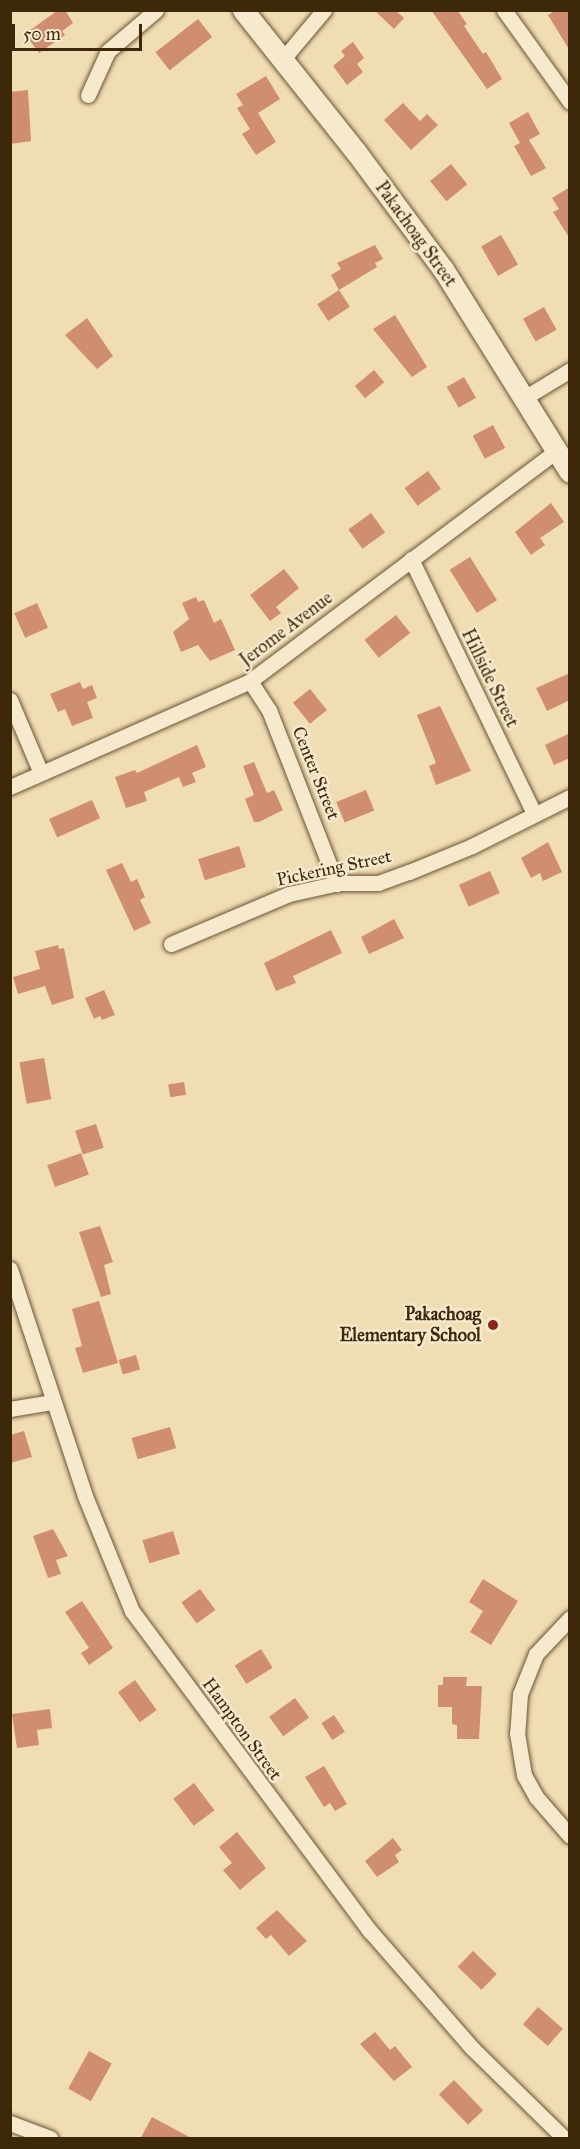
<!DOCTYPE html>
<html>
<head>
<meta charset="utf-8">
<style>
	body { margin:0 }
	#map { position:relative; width:580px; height:2149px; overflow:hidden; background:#f1ddb4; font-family:"IM FELL Great Primer",serif }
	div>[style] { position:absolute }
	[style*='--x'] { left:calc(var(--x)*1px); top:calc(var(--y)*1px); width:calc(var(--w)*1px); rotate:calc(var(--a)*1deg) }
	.building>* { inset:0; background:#d08e71; transform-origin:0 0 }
	.roads { filter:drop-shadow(0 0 2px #6a5534) drop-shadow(0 0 2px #6a5534) }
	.street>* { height:15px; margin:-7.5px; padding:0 7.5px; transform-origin:7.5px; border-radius:7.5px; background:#f6e9ce }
	.secondary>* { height:21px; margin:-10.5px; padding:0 10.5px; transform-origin:10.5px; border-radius:10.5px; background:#f6e9ce }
	.dots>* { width:16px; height:16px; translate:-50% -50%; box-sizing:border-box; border:3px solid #f6e9ce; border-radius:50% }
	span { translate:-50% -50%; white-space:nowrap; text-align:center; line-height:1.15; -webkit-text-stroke:5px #f6e9ce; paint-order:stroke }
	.street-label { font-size:18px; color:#3d280a }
	.poi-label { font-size:18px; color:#3d280a; font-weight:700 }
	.right { translate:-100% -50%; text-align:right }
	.frame { position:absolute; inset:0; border:12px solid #3d280a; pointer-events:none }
	.scale { position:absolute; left:12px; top:24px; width:130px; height:27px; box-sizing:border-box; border:3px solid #3d280a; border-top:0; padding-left:8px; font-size:18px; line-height:21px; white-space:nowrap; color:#3d280a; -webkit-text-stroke:4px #f6e9ce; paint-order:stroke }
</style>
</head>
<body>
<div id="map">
	<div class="building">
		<div style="clip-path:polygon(58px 10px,65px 10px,73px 23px,62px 31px,65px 35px,39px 53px,25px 34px)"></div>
		<div style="clip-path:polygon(374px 10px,395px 10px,404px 18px,394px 29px)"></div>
		<div style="clip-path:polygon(431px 10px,457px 10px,467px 24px,464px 26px,483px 54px,486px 52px,502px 79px,487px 89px)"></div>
		<div style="clip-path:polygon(556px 10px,570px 10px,570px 51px,548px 15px)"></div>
		<div style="left:198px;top:19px;width:23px;height:54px;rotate:52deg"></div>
		<div style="clip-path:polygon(353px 42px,364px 58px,357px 64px,363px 72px,347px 85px,333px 66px,345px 56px,341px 51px)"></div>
		<div style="clip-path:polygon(266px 76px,280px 99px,258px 113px,276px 142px,256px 155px,242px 134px,250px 129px,237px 108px,243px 105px,236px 94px)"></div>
		<div style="clip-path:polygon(28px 90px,31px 141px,10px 144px,10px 92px)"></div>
		<div style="clip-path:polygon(403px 103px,420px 121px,427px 114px,438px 125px,411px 150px,384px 120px)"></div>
		<div style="clip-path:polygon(528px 112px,540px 134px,529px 140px,546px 168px,531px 176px,514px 146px,520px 143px,509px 123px)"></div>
		<div style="left:451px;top:164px;width:26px;height:27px;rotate:51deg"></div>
		<div style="clip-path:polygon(570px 187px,570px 239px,553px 212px,559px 209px,552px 198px)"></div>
		<div style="left:501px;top:235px;width:34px;height:23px;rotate:60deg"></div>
		<div style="clip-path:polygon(375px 245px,383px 259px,375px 263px,377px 267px,339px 290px,331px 275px,341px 269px,337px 263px)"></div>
		<div style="left:339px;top:290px;width:20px;height:26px;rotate:57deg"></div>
		<div style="left:544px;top:307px;width:26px;height:24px;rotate:61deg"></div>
		<div style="clip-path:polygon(395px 315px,427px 367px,412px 377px,373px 329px)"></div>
		<div style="clip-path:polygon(87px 318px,113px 356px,97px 369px,65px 335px)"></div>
		<div style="left:374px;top:370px;width:16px;height:25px;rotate:50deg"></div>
		<div style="left:464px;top:377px;width:24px;height:20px;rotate:60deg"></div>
		<div style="left:493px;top:425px;width:26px;height:23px;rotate:62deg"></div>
		<div style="left:428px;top:471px;width:22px;height:29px;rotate:54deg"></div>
		<div style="clip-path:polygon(551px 503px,564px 522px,540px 538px,545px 545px,531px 555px,515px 532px)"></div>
		<div style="left:371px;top:513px;width:24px;height:28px;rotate:54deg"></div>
		<div style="left:470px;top:557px;width:51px;height:24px;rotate:58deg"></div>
		<div style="clip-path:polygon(284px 569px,299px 588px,276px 607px,281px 613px,270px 621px,250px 595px)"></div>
		<div style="clip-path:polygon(196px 597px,198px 602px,204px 600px,214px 623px,221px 619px,235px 650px,210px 661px,198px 645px,181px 652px,173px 632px,189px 619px,182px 603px)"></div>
		<div style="left:37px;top:603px;width:27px;height:25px;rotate:66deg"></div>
		<div style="left:396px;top:615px;width:23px;height:40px;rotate:52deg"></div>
		<div style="clip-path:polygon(570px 673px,570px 700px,547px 711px,536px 688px)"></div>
		<div style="clip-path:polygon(80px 682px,83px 689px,92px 685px,97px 698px,87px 702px,93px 718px,72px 726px,65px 709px,58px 712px,50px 694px)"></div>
		<div style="left:310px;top:689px;width:27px;height:22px;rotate:51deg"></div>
		<div style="clip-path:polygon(440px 706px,471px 771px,436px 785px,429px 766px,436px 763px,417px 715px)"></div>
		<div style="clip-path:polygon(570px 733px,570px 758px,554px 765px,545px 745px)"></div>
		<div style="clip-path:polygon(197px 745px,206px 767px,192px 773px,196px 782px,183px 787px,179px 777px,144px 792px,147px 801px,126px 808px,115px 777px,135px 770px,137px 773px)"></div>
		<div style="clip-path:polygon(254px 762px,267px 793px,274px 790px,283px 810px,259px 822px,254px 822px,245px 799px,254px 795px,243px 766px)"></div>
		<div style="left:366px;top:790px;width:22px;height:32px;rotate:68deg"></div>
		<div style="left:92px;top:800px;width:20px;height:47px;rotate:66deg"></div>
		<div style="clip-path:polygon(548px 842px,562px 872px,543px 881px,540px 873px,531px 878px,521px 858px)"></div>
		<div style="left:239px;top:846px;width:22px;height:43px;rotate:72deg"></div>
		<div style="clip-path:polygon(122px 863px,131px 882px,137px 879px,145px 897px,140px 900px,151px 923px,134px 931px,106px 870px)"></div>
		<div style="left:490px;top:871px;width:24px;height:34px;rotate:66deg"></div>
		<div style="clip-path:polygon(394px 919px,404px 938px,369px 954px,361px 937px)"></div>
		<div style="clip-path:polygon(331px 930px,342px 953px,293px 976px,296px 983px,276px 991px,264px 963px)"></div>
		<div style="clip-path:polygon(58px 945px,59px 949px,64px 948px,74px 998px,52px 1005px,45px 986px,18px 994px,13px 977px,40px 969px,35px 951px)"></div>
		<div style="clip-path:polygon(104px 990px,115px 1015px,102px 1020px,100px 1016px,94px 1019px,85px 998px)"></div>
		<div style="left:44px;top:1058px;width:42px;height:25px;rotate:80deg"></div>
		<div style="left:184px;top:1082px;width:13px;height:16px;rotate:81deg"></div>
		<div style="left:96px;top:1124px;width:25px;height:22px;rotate:72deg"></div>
		<div style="left:81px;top:1153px;width:23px;height:36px;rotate:70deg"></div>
		<div style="clip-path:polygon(100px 1226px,113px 1262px,104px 1265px,111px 1294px,101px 1297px,79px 1232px)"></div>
		<div style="clip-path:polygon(99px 1301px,118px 1363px,83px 1373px,75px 1348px,82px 1346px,72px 1309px)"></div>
		<div style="left:136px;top:1355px;width:15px;height:18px;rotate:74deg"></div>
		<div style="left:170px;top:1427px;width:22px;height:40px;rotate:74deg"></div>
		<div style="clip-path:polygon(24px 1431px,32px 1457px,10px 1463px,10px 1435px)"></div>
		<div style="clip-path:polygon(53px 1529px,68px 1556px,56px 1560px,61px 1574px,48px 1578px,33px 1536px)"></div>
		<div style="left:173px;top:1531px;width:24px;height:32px;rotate:73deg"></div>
		<div style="clip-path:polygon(483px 1579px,518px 1601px,491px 1645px,470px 1632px,483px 1611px,469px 1602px)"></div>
		<div style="left:200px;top:1589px;width:26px;height:23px;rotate:54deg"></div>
		<div style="clip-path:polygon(82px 1601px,113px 1648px,89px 1665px,81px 1653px,89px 1648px,65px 1612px)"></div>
		<div style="left:261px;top:1649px;width:22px;height:31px;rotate:58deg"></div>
		<div style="clip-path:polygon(443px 1677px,467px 1677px,466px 1686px,482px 1686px,479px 1739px,457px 1739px,457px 1725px,452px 1724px,452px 1707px,438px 1707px,438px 1685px,443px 1685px)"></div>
		<div style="left:135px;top:1680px;width:37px;height:21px;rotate:54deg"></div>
		<div style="left:295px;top:1698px;width:24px;height:32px;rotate:54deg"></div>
		<div style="clip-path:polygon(50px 1709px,52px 1728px,37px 1730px,39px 1745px,17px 1748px,12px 1714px)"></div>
		<div style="left:334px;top:1715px;width:20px;height:15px;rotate:57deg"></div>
		<div style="clip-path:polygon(324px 1766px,347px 1804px,335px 1811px,330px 1803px,324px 1807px,305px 1777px)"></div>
		<div style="left:194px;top:1783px;width:34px;height:26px;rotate:53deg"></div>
		<div style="clip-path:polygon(237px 1832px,266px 1868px,240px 1890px,223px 1870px,232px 1863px,219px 1847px)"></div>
		<div style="clip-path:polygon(393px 1838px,402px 1850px,395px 1855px,399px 1862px,377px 1877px,365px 1861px)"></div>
		<div style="clip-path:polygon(277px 1910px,307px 1941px,289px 1956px,271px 1935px,266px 1939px,256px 1928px)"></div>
		<div style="left:473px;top:1951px;width:33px;height:22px;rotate:44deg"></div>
		<div style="left:538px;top:2007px;width:33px;height:23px;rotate:41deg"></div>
		<div style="clip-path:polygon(375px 2032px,390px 2050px,395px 2046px,412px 2067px,394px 2081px,360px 2044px)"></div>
		<div style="left:89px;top:2051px;width:26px;height:43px;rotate:29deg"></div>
		<div style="left:454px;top:2080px;width:42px;height:21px;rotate:46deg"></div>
		<div style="clip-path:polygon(152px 2117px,193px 2139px,140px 2139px)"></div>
	</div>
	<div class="roads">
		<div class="street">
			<div style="--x:504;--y:10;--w:113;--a:54.3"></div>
			<div style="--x:283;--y:59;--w:64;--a:-50.1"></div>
			<div style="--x:88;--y:95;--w:48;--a:-65.6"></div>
			<div style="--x:108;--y:51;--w:63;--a:-40.5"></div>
			<div style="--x:524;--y:398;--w:54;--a:-31.3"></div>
			<div style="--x:411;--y:559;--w:283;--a:64.2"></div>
			<div style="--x:250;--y:681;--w:35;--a:57"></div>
			<div style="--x:269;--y:710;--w:187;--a:68.7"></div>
			<div style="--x:10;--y:700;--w:79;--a:67"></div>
			<div style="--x:10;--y:787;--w:262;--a:-23.8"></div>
			<div style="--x:250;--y:681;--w:383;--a:-36.9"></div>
			<div style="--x:171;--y:944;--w:128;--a:-23"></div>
			<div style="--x:289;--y:894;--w:51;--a:-12.4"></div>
			<div style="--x:339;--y:883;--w:39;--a:0"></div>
			<div style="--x:378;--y:883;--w:33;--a:-20"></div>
			<div style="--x:409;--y:872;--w:68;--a:-22.4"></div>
			<div style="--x:472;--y:846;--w:110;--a:-26.6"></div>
			<div style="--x:10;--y:1269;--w:239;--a:71.7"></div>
			<div style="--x:85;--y:1496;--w:124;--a:67.8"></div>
			<div style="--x:132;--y:1611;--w:399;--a:53.4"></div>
			<div style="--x:370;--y:1931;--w:155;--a:48.9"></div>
			<div style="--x:472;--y:2048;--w:129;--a:44.4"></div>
			<div style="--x:10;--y:1409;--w:43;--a:-9.5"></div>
			<div style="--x:570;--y:1618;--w:50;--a:133.4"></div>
			<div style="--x:536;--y:1654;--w:43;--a:111.8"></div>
			<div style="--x:520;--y:1694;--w:39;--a:94"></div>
			<div style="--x:517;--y:1733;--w:43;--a:80.5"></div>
			<div style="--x:524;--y:1775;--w:26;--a:61"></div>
			<div style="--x:537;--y:1798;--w:50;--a:49"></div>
			<div style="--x:10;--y:2123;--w:43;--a:20.6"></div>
		</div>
		<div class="secondary">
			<div style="--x:243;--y:10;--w:181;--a:51.5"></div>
			<div style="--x:356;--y:152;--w:146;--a:53.4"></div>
			<div style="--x:443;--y:269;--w:239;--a:58"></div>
		</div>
	</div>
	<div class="dots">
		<div style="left:493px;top:1325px;background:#8f2418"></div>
	</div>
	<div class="street-label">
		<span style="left:416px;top:234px;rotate:54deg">Pakachoag Street</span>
		<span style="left:286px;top:629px;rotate:-37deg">Jerome Avenue</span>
		<span style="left:490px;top:678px;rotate:64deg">Hillside Street</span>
		<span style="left:316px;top:773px;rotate:68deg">Center Street</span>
		<span style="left:334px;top:868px;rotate:-12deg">Pickering Street</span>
		<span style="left:242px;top:1729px;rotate:54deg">Hampton Street</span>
	</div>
	<div class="poi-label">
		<span class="right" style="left:481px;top:1325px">Pakachoag<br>Elementary School</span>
	</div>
	<div class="frame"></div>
	<div class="scale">50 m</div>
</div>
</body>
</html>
